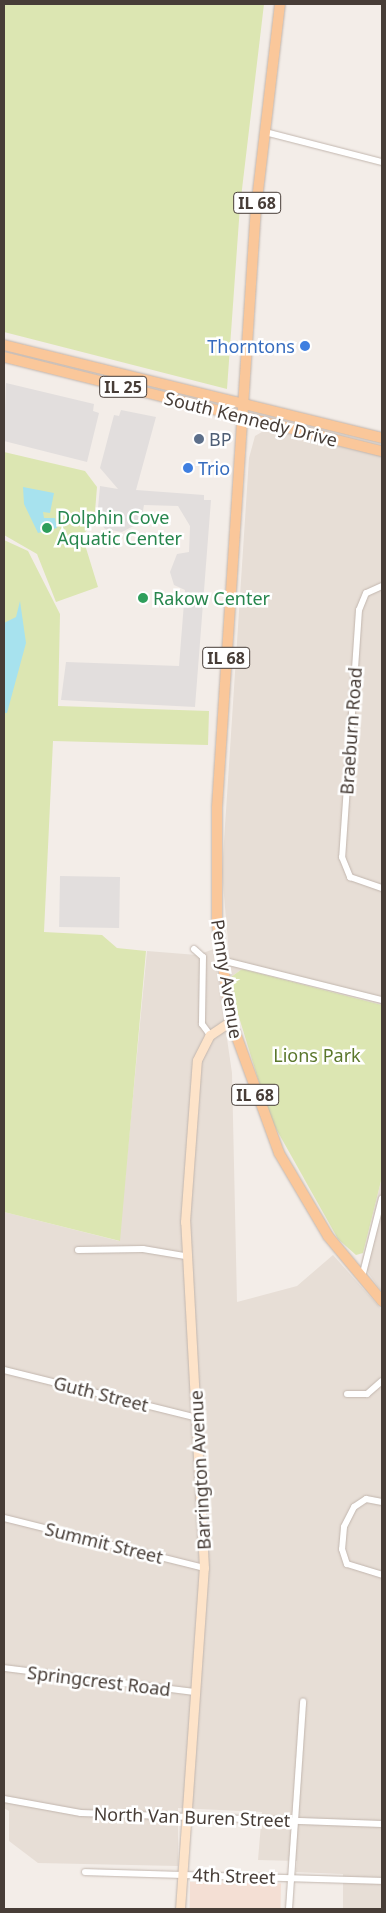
<!DOCTYPE html>
<html>
<head>
<meta charset="utf-8">
<style>
	body { margin:0 }
	#map { position:relative; width:386px; height:1913px; overflow:hidden; background:#f3ede8; font-family:"Noto Sans",sans-serif }
	div>[style] { position:absolute }
	[style*='--x'] { left:calc(var(--x)*1px); top:calc(var(--y)*1px); width:calc(var(--w)*1px); rotate:calc(var(--a)*1deg) }
	.residential>* { inset:0; background:#e7ded6 }
	.commercial>* { inset:0; background:#f4dfd4; transform-origin:0 0 }
	.green>* { inset:0; background:#dce6b2 }
	.parking>* { inset:0; background:#e2dedd; transform-origin:0 0 }
	.water>* { inset:0; background:#a7e2ee }
	.roads { filter:drop-shadow(0 0 1px #c2b6ae) drop-shadow(0 0 1px #c2b6ae) }
	.street>* { height:6px; margin:-3px; padding:0 3px; transform-origin:3px; border-radius:3px; background:#fff }
	.secondary>* { height:9px; margin:-4.5px; padding:0 4.5px; transform-origin:4.5px; border-radius:4.5px; background:#fde3c9 }
	.primary>* { height:10px; margin:-5px; padding:0 5px; transform-origin:5px; border-radius:5px; background:#fac79a }
	.dots>* { width:14px; height:14px; translate:-50% -50%; box-sizing:border-box; border:2px solid #fff; border-radius:50% }
	span { translate:-50% -50%; white-space:nowrap; text-align:center; line-height:1.15; -webkit-text-stroke:5px #fff; paint-order:stroke }
	.shield-label span { padding:1px 4px; background:#fff; border:1px solid; border-radius:4px; -webkit-text-stroke-width:0 }
	.shield-label { font-size:16px; color:#473d37; font-weight:700 }
	.shop-label { font-size:18px; color:#366cbe }
	.right { translate:-100% -50%; text-align:right }
	.left { translate:0 -50%; text-align:left }
	.street-label { font-size:18px; color:#473d37 }
	.service-label { font-size:18px; color:#4e5e75 }
	.leisure-label { font-size:18px; color:#27864d }
	.park-label { font-size:18px; color:#5b772c }
	.frame { position:absolute; inset:0; border:5px solid #473d37; pointer-events:none }
</style>
</head>
<body>
<div id="map">
	<div class="residential">
		<div style="clip-path:polygon(267px 429px,382px 456px,382px 1005px,242px 969px,231px 977px,222px 872px,249px 458px,255px 436px)"></div>
		<div style="clip-path:polygon(214px 949px,232px 1073px,237px 1302px,297px 1286px,333px 1255px,382px 1310px,382px 1909px,343px 1909px,343px 1874px,296px 1872px,297px 1861px,258px 1860px,262px 1812px,178px 1808px,178px 1866px,38px 1863px,9px 1841px,9px 1811px,4px 1808px,4px 1212px,119px 1241px,147px 951px,197px 955px)"></div>
		<div style="clip-path:polygon(382px 1177px,382px 1292px,361px 1263px)"></div>
	</div>
	<div class="commercial">
		<div style="left:190px;top:1882px;width:91px;height:27px;rotate:1deg"></div>
	</div>
	<div class="green">
		<div style="clip-path:polygon(4px 4px,264px 4px,240px 206px,227px 389px,4px 332px)"></div>
		<div style="clip-path:polygon(4px 452px,85px 471px,97px 487px,94px 524px,82px 535px,98px 587px,56px 602px,37px 554px,4px 535px)"></div>
		<div style="clip-path:polygon(4px 540px,28px 551px,60px 614px,58px 706px,209px 711px,208px 745px,53px 741px,44px 932px,102px 935px,117px 948px,146px 951px,120px 1241px,4px 1212px)"></div>
		<div style="clip-path:polygon(242px 969px,382px 1005px,382px 1177px,363px 1253px,356px 1255px,338px 1239px,270px 1118px,238px 1014px,231px 977px)"></div>
	</div>
	<div class="parking">
		<div style="clip-path:polygon(6px 383px,94px 404px,93px 411px,99px 413px,87px 462px,4px 441px)"></div>
		<div style="clip-path:polygon(121px 410px,156px 417px,136px 490px,204px 495px,204px 500px,211px 500px,195px 707px,61px 700px,66px 662px,179px 666px,185px 590px,174px 585px,170px 572px,177px 554px,189px 552px,190px 526px,178px 506px,144px 505px,141px 522px,122px 532px,105px 529px,97px 519px,100px 486px,118px 489px,100px 468px,114px 415px,119px 416px)"></div>
		<div style="left:60px;top:876px;width:60px;height:51px;rotate:1deg"></div>
	</div>
	<div class="water">
		<div style="clip-path:polygon(23px 487px,54px 493px,50px 513px,43px 512px,44px 518px,55px 518px,57px 528px,38px 533px,24px 504px)"></div>
		<div style="clip-path:polygon(20px 601px,26px 643px,7px 713px,4px 713px,4px 623px,16px 617px)"></div>
	</div>
	<div class="roads">
		<div class="street">
			<div style="--x:265;--y:132;--w:121;--a:14.4"></div>
			<div style="--x:382;--y:586;--w:17;--a:156"></div>
			<div style="--x:366;--y:593;--w:18;--a:112"></div>
			<div style="--x:359;--y:610;--w:248;--a:93.9"></div>
			<div style="--x:342;--y:857;--w:22;--a:68"></div>
			<div style="--x:350;--y:877;--w:34;--a:19"></div>
			<div style="--x:194;--y:949;--w:12;--a:42"></div>
			<div style="--x:203;--y:957;--w:67;--a:90.9"></div>
			<div style="--x:202;--y:1024;--w:14;--a:54"></div>
			<div style="--x:221;--y:960;--w:166;--a:14"></div>
			<div style="--x:78;--y:1250;--w:65;--a:-0.9"></div>
			<div style="--x:143;--y:1249;--w:43;--a:9.5"></div>
			<div style="--x:362;--y:1277;--w:81;--a:-75.8"></div>
			<div style="--x:4;--y:1370;--w:200;--a:13.9"></div>
			<div style="--x:347;--y:1394;--w:20;--a:0"></div>
			<div style="--x:367;--y:1394;--w:20;--a:-41"></div>
			<div style="--x:382;--y:1502;--w:16;--a:-169"></div>
			<div style="--x:366;--y:1499;--w:14;--a:146"></div>
			<div style="--x:354;--y:1507;--w:22;--a:117"></div>
			<div style="--x:344;--y:1527;--w:22;--a:95"></div>
			<div style="--x:342;--y:1549;--w:16;--a:72"></div>
			<div style="--x:347;--y:1564;--w:37;--a:17"></div>
			<div style="--x:4;--y:1518;--w:206;--a:14"></div>
			<div style="--x:4;--y:1668;--w:193;--a:7.2"></div>
			<div style="--x:4;--y:1799;--w:78;--a:10.3"></div>
			<div style="--x:81;--y:1813;--w:301;--a:2.1"></div>
			<div style="--x:85;--y:1872;--w:297;--a:1.7"></div>
			<div style="--x:289;--y:1909;--w:208;--a:-86.1"></div>
		</div>
		<div class="secondary">
			<div style="--x:180;--y:1909;--w:342;--a:-86"></div>
			<div style="--x:204;--y:1568;--w:347;--a:-93.1"></div>
			<div style="--x:185;--y:1222;--w:162;--a:-85.8"></div>
			<div style="--x:197;--y:1060;--w:28;--a:-63"></div>
			<div style="--x:210;--y:1035;--w:25;--a:-34"></div>
		</div>
		<div class="primary">
			<div style="--x:280;--y:4;--w:204;--a:96.7"></div>
			<div style="--x:256;--y:207;--w:601;--a:93.72"></div>
			<div style="--x:217;--y:807;--w:116;--a:90"></div>
			<div style="--x:217;--y:923;--w:99;--a:81.9"></div>
			<div style="--x:231;--y:1021;--w:140;--a:70"></div>
			<div style="--x:279;--y:1153;--w:96;--a:59.4"></div>
			<div style="--x:328;--y:1236;--w:85;--a:50.3"></div>
			<div style="--x:4;--y:345;--w:389;--a:13.8"></div>
			<div style="--x:4;--y:357;--w:390;--a:14"></div>
		</div>
	</div>
	<div class="dots">
		<div style="left:305px;top:346px;background:#3f7fe0"></div>
		<div style="left:199px;top:439px;background:#5c6f8a"></div>
		<div style="left:188px;top:468px;background:#3f7fe0"></div>
		<div style="left:47px;top:528px;background:#2e9e5b"></div>
		<div style="left:143px;top:598px;background:#2e9e5b"></div>
	</div>
	<div class="shield-label">
		<span style="left:257px;top:203px">IL 68</span>
		<span style="left:123px;top:387px">IL 25</span>
		<span style="left:226px;top:658px">IL 68</span>
		<span style="left:255px;top:1095px">IL 68</span>
	</div>
	<div class="shop-label">
		<span class="right" style="left:295px;top:346px">Thorntons</span>
		<span class="left" style="left:198px;top:468px">Trio</span>
	</div>
	<div class="street-label">
		<span style="left:251px;top:419px;rotate:14deg">South Kennedy Drive</span>
		<span style="left:351px;top:731px;rotate:-86deg">Braeburn Road</span>
		<span style="left:227px;top:979px;rotate:81deg">Penny Avenue</span>
		<span style="left:101px;top:1394px;rotate:14deg">Guth Street</span>
		<span style="left:200px;top:1470px;rotate:-93deg">Barrington Avenue</span>
		<span style="left:104px;top:1543px;rotate:14deg">Summit Street</span>
		<span style="left:99px;top:1681px;rotate:7deg">Springcrest Road</span>
		<span style="left:192px;top:1817px;rotate:2deg">North Van Buren Street</span>
		<span style="left:234px;top:1876px;rotate:2deg">4th Street</span>
	</div>
	<div class="service-label">
		<span class="left" style="left:209px;top:439px">BP</span>
	</div>
	<div class="leisure-label">
		<span class="left" style="left:57px;top:528px">Dolphin Cove<br>Aquatic Center</span>
		<span class="left" style="left:153px;top:598px">Rakow Center</span>
	</div>
	<div class="park-label">
		<span style="left:317px;top:1055px">Lions Park</span>
	</div>
	<div class="frame"></div>
</div>
</body>
</html>
